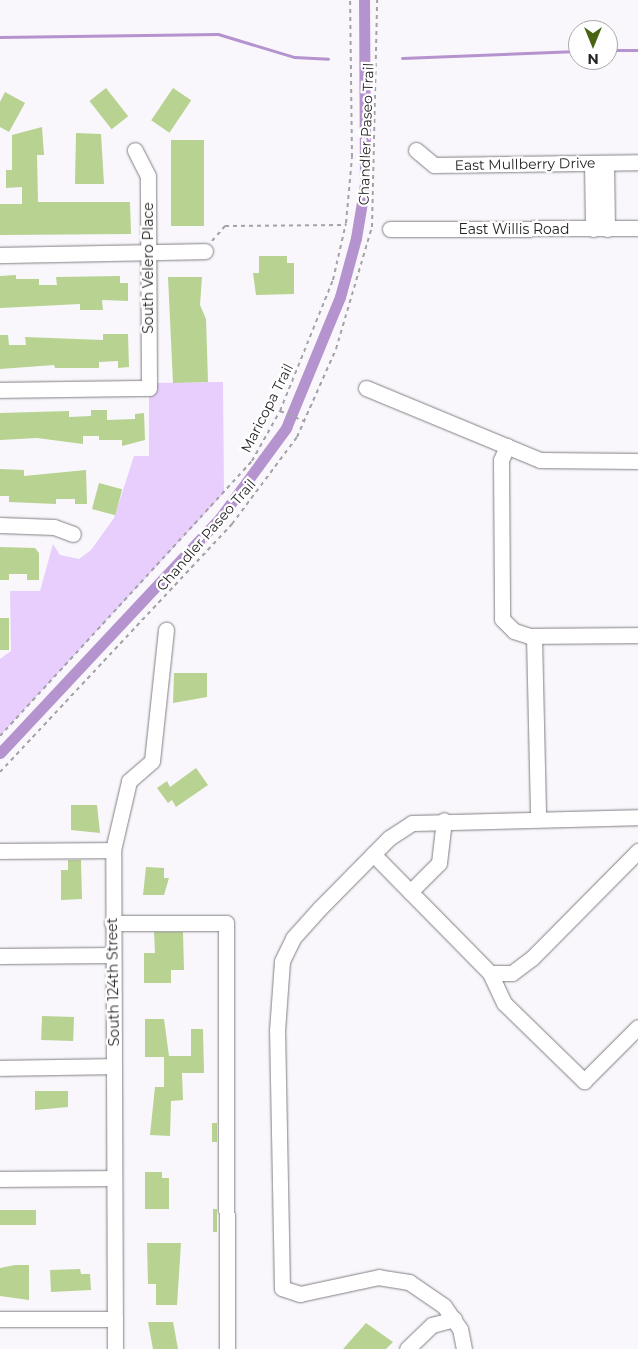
<!DOCTYPE html>
<html>
<head>
<meta charset="utf-8">
<style>
	body { margin:0 }
	#map { position:relative; width:638px; height:1349px; overflow:hidden; background:#f9f7fb; font-family:Montserrat,sans-serif }
	div>[style] { position:absolute }
	[style*='--x'] { left:calc(var(--x)*1px); top:calc(var(--y)*1px); width:calc(var(--w)*1px); rotate:calc(var(--a)*1deg) }
	.green>* { inset:0; background:#e7cefc }
	.stream>* { height:3px; margin:-1.5px; padding:0 1.5px; transform-origin:1.5px; border-radius:1.5px; background:#b593ce }
	.canal>* { height:11px; margin:-5.5px; padding:0 5.5px; transform-origin:5.5px; border-radius:5.5px; background:#b593ce }
	.building>* { inset:0; background:#b7d291; transform-origin:0 0 }
	.path>* { height:2px; margin-top:-1px; transform-origin:0; background:repeating-linear-gradient(90deg,#a3a2a5 0 4px,transparent 0 8px) }
	.roads { filter:drop-shadow(0 0 1px #827f84) drop-shadow(0 0 1px #827f84) }
	.minor>* { height:15px; margin:-7.5px; padding:0 7.5px; transform-origin:7.5px; border-radius:7.5px; background:#fff }
	span { translate:-50% -50%; white-space:nowrap; text-align:center; line-height:1.15; -webkit-text-stroke:4.5px #fff; paint-order:stroke }
	.street-label { font-size:14px; color:#272627 }
	.north { position:absolute; left:568px; top:20px; width:50px; height:50px; box-sizing:border-box; background:#fff; border:1px solid #a9a8a9; border-radius:50%; rotate:180deg; font-size:14px; font-weight:700; line-height:20px; text-align:center; color:#272627 }
	.north::after { content:''; display:block; margin:auto; width:18px; height:22px; background:#496314; clip-path:polygon(50% 0,100% 100%,50% 72%,0 100%) }
</style>
</head>
<body>
<div id="map">
	<div class="green">
		<div style="clip-path:polygon(223px 382px,224px 493px,0 736px,0 659px,11px 651px,10px 591px,40px 591px,53px 544px,60px 555px,79px 559px,91px 550px,114px 518px,134px 456px,149px 456px,149px 383px)"></div>
	</div>
	<div class="stream">
		<div style="--x:0;--y:37;--w:218;--a:-0.8"></div>
		<div style="--x:218;--y:34;--w:79;--a:16.8"></div>
		<div style="--x:294;--y:57;--w:34;--a:3"></div>
		<div style="--x:608;--y:50;--w:30;--a:0"></div>
		<div style="--x:402;--y:58;--w:176;--a:-2.3"></div>
	</div>
	<div class="canal">
		<div style="--x:0;--y:753;--w:322;--a:-46.9"></div>
		<div style="--x:220;--y:518;--w:112;--a:-53.7"></div>
		<div style="--x:286;--y:428;--w:142;--a:-67.6"></div>
		<div style="--x:340;--y:297;--w:61;--a:-74.8"></div>
		<div style="--x:356;--y:238;--w:55;--a:-80.5"></div>
		<div style="--x:365;--y:184;--w:184;--a:-90.3"></div>
	</div>
	<div class="building">
		<div style="left:106px;top:88px;width:36px;height:21px;rotate:52deg"></div>
		<div style="left:173px;top:88px;width:22px;height:39px;rotate:34deg"></div>
		<div style="clip-path:polygon(5px 92px,25px 103px,9px 132px,0 127px,0 102px)"></div>
		<div style="clip-path:polygon(42px 127px,44px 155px,37px 155px,38px 202px,130px 202px,131px 234px,0 235px,0 204px,22px 204px,22px 187px,6px 188px,6px 170px,12px 170px,12px 135px)"></div>
		<div style="clip-path:polygon(76px 133px,101px 134px,104px 184px,75px 184px)"></div>
		<div style="left:171px;top:140px;width:33px;height:86px"></div>
		<div style="clip-path:polygon(259px 256px,287px 256px,287px 263px,294px 263px,294px 294px,256px 295px,253px 273px,259px 273px)"></div>
		<div style="clip-path:polygon(16px 275px,16px 279px,39px 279px,39px 285px,57px 285px,56px 277px,120px 276px,120px 283px,128px 283px,128px 301px,102px 300px,103px 310px,80px 310px,80px 304px,0 308px,0 276px)"></div>
		<div style="clip-path:polygon(168px 277px,202px 277px,200px 305px,206px 319px,208px 382px,173px 383px)"></div>
		<div style="clip-path:polygon(103px 334px,128px 334px,129px 367px,118px 368px,118px 361px,99px 362px,99px 368px,55px 368px,54px 365px,0 369px,0 335px,8px 335px,9px 345px,26px 345px,25px 337px,103px 340px)"></div>
		<div style="clip-path:polygon(91px 410px,107px 410px,107px 420px,135px 419px,135px 414px,144px 413px,145px 440px,122px 446px,122px 440px,99px 440px,99px 436px,83px 436px,83px 444px,37px 438px,0 440px,0 413px,69px 411px,69px 417px,91px 416px)"></div>
		<div style="clip-path:polygon(0 469px,24px 470px,24px 476px,86px 470px,87px 504px,75px 504px,75px 499px,56px 499px,56px 504px,9px 502px,9px 496px,0 496px)"></div>
		<div style="left:99px;top:483px;width:24px;height:27px;rotate:15deg"></div>
		<div style="clip-path:polygon(0 547px,35px 548px,39px 553px,39px 580px,27px 580px,27px 574px,9px 574px,9px 580px,0 580px)"></div>
		<div style="left:0;top:618px;width:9px;height:32px"></div>
		<div style="clip-path:polygon(174px 673px,207px 673px,207px 697px,173px 703px)"></div>
		<div style="clip-path:polygon(196px 768px,208px 785px,176px 807px,172px 800px,168px 803px,157px 788px,167px 781px,170px 787px)"></div>
		<div style="clip-path:polygon(71px 805px,97px 805px,100px 833px,71px 830px)"></div>
		<div style="clip-path:polygon(68px 860px,81px 860px,82px 899px,61px 900px,61px 870px,68px 870px)"></div>
		<div style="clip-path:polygon(146px 867px,164px 868px,164px 878px,169px 878px,164px 895px,143px 895px)"></div>
		<div style="clip-path:polygon(154px 932px,183px 932px,184px 970px,171px 970px,171px 983px,144px 983px,144px 953px,155px 953px)"></div>
		<div style="left:42px;top:1016px;width:32px;height:24px;rotate:2deg"></div>
		<div style="clip-path:polygon(145px 1019px,164px 1019px,169px 1056px,191px 1056px,191px 1029px,203px 1029px,204px 1073px,182px 1073px,183px 1100px,171px 1101px,170px 1136px,150px 1135px,155px 1087px,164px 1087px,164px 1057px,145px 1057px)"></div>
		<div style="clip-path:polygon(35px 1091px,68px 1091px,68px 1107px,35px 1110px)"></div>
		<div style="left:212px;top:1123px;width:5px;height:19px"></div>
		<div style="clip-path:polygon(145px 1172px,162px 1172px,162px 1178px,169px 1178px,169px 1209px,145px 1209px)"></div>
		<div style="left:213px;top:1209px;width:4px;height:23px"></div>
		<div style="left:0;top:1210px;width:36px;height:15px"></div>
		<div style="clip-path:polygon(147px 1243px,181px 1243px,177px 1305px,156px 1305px,156px 1284px,148px 1284px)"></div>
		<div style="clip-path:polygon(15px 1265px,29px 1265px,29px 1300px,0 1296px,0 1268px)"></div>
		<div style="clip-path:polygon(80px 1269px,81px 1274px,90px 1274px,91px 1290px,51px 1292px,50px 1270px)"></div>
		<div style="clip-path:polygon(148px 1322px,173px 1322px,178px 1349px,153px 1349px)"></div>
		<div style="clip-path:polygon(366px 1323px,393px 1342px,386px 1349px,343px 1349px)"></div>
	</div>
	<div class="path">
		<div style="--x:212;--y:241;--w:20;--a:-49"></div>
		<div style="--x:225;--y:226;--w:121;--a:-0.5"></div>
		<div style="--x:280;--y:411;--w:26;--a:23"></div>
		<div style="--x:0;--y:736;--w:373;--a:-47.5"></div>
		<div style="--x:252;--y:461;--w:57;--a:-60.8"></div>
		<div style="--x:280;--y:411;--w:141;--a:-68"></div>
		<div style="--x:333;--y:280;--w:58;--a:-77.2"></div>
		<div style="--x:346;--y:223;--w:66;--a:-84.8"></div>
		<div style="--x:352;--y:157;--w:157;--a:-90.7"></div>
		<div style="--x:0;--y:772;--w:340;--a:-46.9"></div>
		<div style="--x:232;--y:524;--w:109;--a:-53.2"></div>
		<div style="--x:297;--y:437;--w:96;--a:-66.1"></div>
		<div style="--x:336;--y:349;--w:127;--a:-73.6"></div>
		<div style="--x:372;--y:227;--w:227;--a:-88.7"></div>
	</div>
	<div class="roads">
		<div class="minor">
			<div style="--x:416;--y:150;--w:23;--a:40"></div>
			<div style="--x:434;--y:165;--w:204;--a:-0.8"></div>
			<div style="--x:592;--y:163;--w:66;--a:89.1"></div>
			<div style="--x:606;--y:163;--w:66;--a:89.1"></div>
			<div style="--x:390;--y:229;--w:248;--a:-0.2"></div>
			<div style="--x:0;--y:255;--w:205;--a:-1.1"></div>
			<div style="--x:366;--y:388;--w:188;--a:22.5"></div>
			<div style="--x:540;--y:460;--w:98;--a:0.6"></div>
			<div style="--x:0;--y:390;--w:149;--a:-0.8"></div>
			<div style="--x:149;--y:388;--w:212;--a:-90.3"></div>
			<div style="--x:148;--y:176;--w:29;--a:-117"></div>
			<div style="--x:507;--y:446;--w:15;--a:113"></div>
			<div style="--x:501;--y:460;--w:159;--a:89.6"></div>
			<div style="--x:502;--y:619;--w:17;--a:45"></div>
			<div style="--x:514;--y:631;--w:16;--a:18"></div>
			<div style="--x:529;--y:636;--w:109;--a:-0.5"></div>
			<div style="--x:0;--y:525;--w:54;--a:2.1"></div>
			<div style="--x:54;--y:527;--w:20;--a:20"></div>
			<div style="--x:534;--y:636;--w:183;--a:88.7"></div>
			<div style="--x:0;--y:851;--w:113;--a:-0.5"></div>
			<div style="--x:373;--y:854;--w:167;--a:45.5"></div>
			<div style="--x:490;--y:973;--w:22;--a:0"></div>
			<div style="--x:512;--y:973;--w:25;--a:-37"></div>
			<div style="--x:532;--y:958;--w:151;--a:-45.3"></div>
			<div style="--x:410;--y:892;--w:41;--a:-45"></div>
			<div style="--x:439;--y:863;--w:43;--a:-83.4"></div>
			<div style="--x:112;--y:923;--w:114;--a:0"></div>
			<div style="--x:226;--y:923;--w:426;--a:89.9"></div>
			<div style="--x:0;--y:956;--w:113;--a:-0.5"></div>
			<div style="--x:490;--y:973;--w:33;--a:65"></div>
			<div style="--x:504;--y:1003;--w:112;--a:44.3"></div>
			<div style="--x:584;--y:1081;--w:76;--a:-45"></div>
			<div style="--x:0;--y:1068;--w:114;--a:-1"></div>
			<div style="--x:0;--y:1179;--w:114;--a:-0.5"></div>
			<div style="--x:0;--y:1319;--w:115;--a:0"></div>
			<div style="--x:115;--y:1349;--w:499;--a:-90.2"></div>
			<div style="--x:113;--y:850;--w:71;--a:-76.9"></div>
			<div style="--x:129;--y:781;--w:30;--a:-41"></div>
			<div style="--x:152;--y:761;--w:132;--a:-83.9"></div>
			<div style="--x:407;--y:1349;--w:35;--a:-44"></div>
			<div style="--x:432;--y:1325;--w:23;--a:-15"></div>
			<div style="--x:464;--y:1349;--w:20;--a:-101"></div>
			<div style="--x:460;--y:1329;--w:28;--a:-125"></div>
			<div style="--x:444;--y:1306;--w:42;--a:-145.6"></div>
			<div style="--x:409;--y:1282;--w:30;--a:-171"></div>
			<div style="--x:379;--y:1277;--w:81;--a:167.9"></div>
			<div style="--x:300;--y:1294;--w:19;--a:-162"></div>
			<div style="--x:282;--y:1288;--w:257;--a:-91.1"></div>
			<div style="--x:277;--y:1031;--w:70;--a:-85.9"></div>
			<div style="--x:282;--y:961;--w:25;--a:-64"></div>
			<div style="--x:293;--y:938;--w:40;--a:-48"></div>
			<div style="--x:320;--y:908;--w:98;--a:-45.4"></div>
			<div style="--x:389;--y:838;--w:27;--a:-33"></div>
			<div style="--x:412;--y:823;--w:226;--a:-1.5"></div>
		</div>
	</div>
	<div class="street-label">
		<span style="left:366px;top:134px;rotate:-88deg">Chandler Paseo Trail</span>
		<span style="left:525px;top:164px;rotate:-1deg">East Mullberry Drive</span>
		<span style="left:514px;top:229px">East Willis Road</span>
		<span style="left:148px;top:268px;rotate:-90deg">South Velero Place</span>
		<span style="left:267px;top:408px;rotate:-63deg">Maricopa Trail</span>
		<span style="left:206px;top:535px;rotate:-49deg">Chandler Paseo Trail</span>
		<span style="left:113px;top:982px;rotate:-91deg">South 124th Street</span>
	</div>
	<div class="north">N</div>
</div>
</body>
</html>
